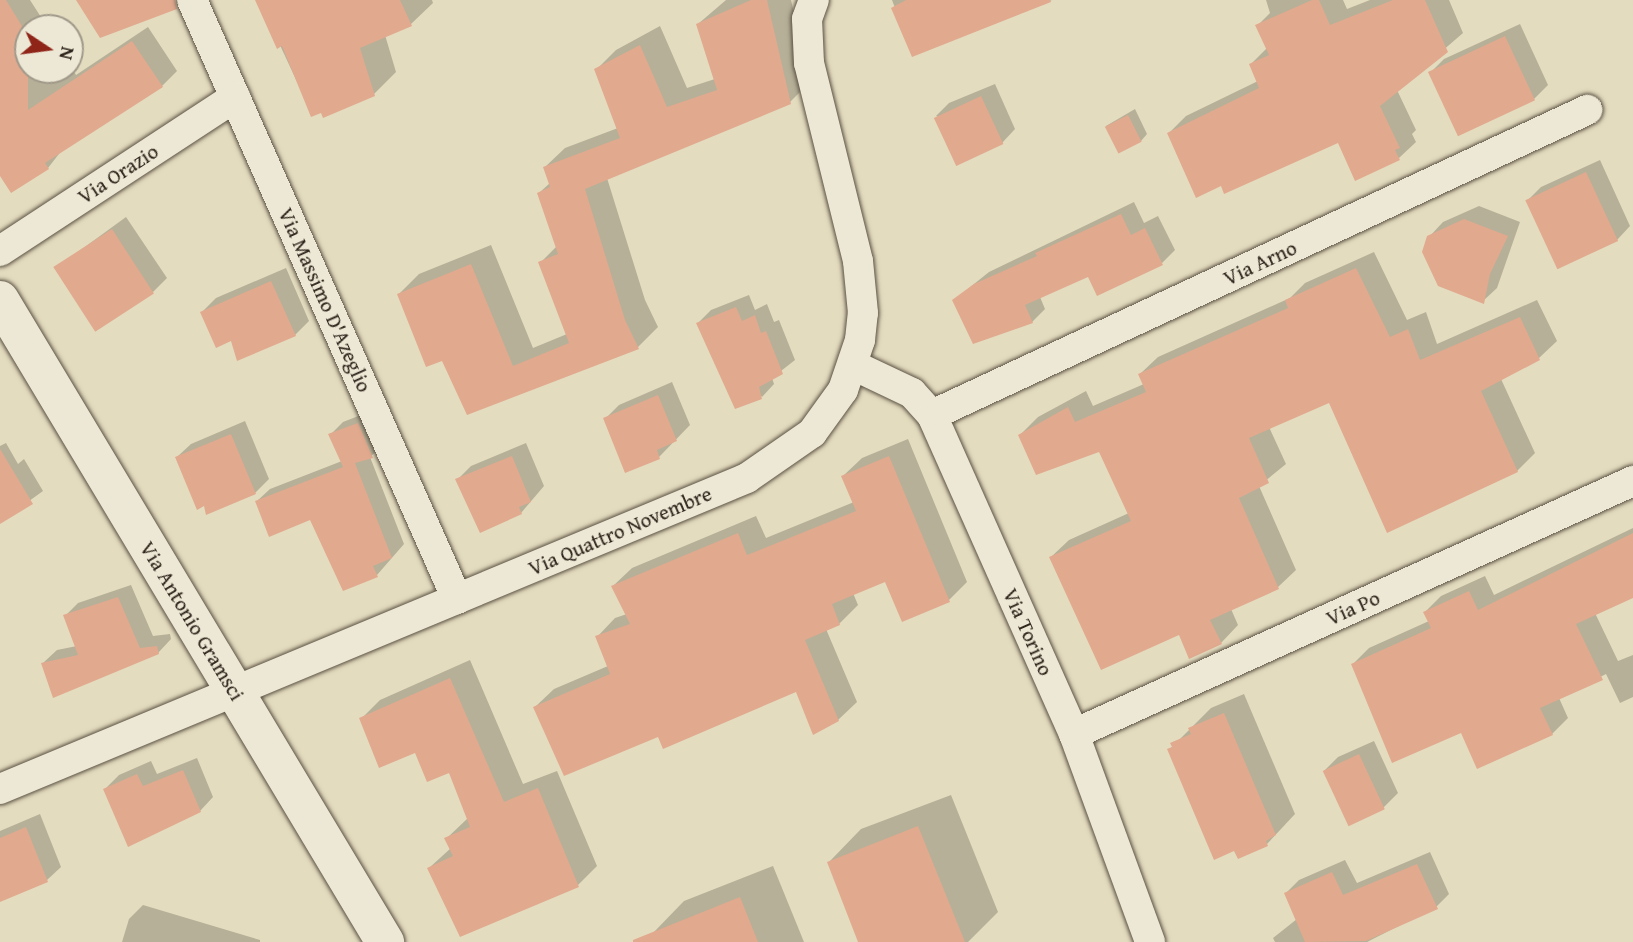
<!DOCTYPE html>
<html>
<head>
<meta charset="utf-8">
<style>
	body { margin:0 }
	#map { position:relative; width:1633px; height:942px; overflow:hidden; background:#e4dcbf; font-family:"Gentium Book Plus",serif }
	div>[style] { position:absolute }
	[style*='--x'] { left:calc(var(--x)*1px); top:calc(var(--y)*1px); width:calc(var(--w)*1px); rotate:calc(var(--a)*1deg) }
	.shadow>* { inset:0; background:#0003 }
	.building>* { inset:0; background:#e1a98e; transform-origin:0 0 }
	.roads { filter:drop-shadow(0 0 2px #5b5143) drop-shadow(0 0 2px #5b5143) }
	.street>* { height:30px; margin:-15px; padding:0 15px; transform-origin:15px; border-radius:15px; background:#ede8d5 }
	.secondary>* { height:38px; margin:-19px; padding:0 19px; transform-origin:19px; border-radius:19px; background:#ede8d5 }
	span { translate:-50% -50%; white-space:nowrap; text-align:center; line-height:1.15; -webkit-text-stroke:7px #ede8d5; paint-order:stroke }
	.street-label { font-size:21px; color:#2d231a }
	.north { position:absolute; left:14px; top:14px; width:70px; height:70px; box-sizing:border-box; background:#ede8d5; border:2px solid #a0998a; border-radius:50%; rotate:103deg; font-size:19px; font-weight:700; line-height:28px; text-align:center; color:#2d231a }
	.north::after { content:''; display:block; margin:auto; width:24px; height:32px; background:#8f2418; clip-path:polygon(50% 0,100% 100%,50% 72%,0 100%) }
</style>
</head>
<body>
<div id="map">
	<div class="shadow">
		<div style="clip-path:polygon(0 0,30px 0,48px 28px,28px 28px,28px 70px,70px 70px,70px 64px,76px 75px,148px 27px,177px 71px,162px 86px,62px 150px,48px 168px,0 173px)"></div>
		<div style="clip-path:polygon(259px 0,432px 0,433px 3px,411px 24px,385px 35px,396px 72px,374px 94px,312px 114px)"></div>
		<div style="clip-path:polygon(726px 0,791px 0,810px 82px,790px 102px,607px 178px,645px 300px,658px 327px,638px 347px,468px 413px,443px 358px,399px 294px,419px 274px,491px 245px,533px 348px,567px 334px,540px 263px,557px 246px,539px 193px,550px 183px,545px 167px,565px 148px,618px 128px,596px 70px,616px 50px,660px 26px,687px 88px,715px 79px,698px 24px)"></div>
		<div style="clip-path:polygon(892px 0,1052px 0,913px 55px)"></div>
		<div style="clip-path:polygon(1266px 0,1343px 0,1347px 9px,1370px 0,1449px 0,1463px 33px,1397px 90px,1416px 130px,1412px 134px,1416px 142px,1399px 158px,1339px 141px,1222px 184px,1169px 133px,1186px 116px,1258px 81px,1251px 64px,1267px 48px,1257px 26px,1270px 13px)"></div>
		<div style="clip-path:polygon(1520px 24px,1548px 85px,1534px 99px,1458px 133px,1430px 73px,1444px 59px)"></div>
		<div style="clip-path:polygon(995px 84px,1015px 129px,1002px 143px,936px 116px,949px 103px)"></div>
		<div style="clip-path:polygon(1135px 109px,1147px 134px,1141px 141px,1106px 126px)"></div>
		<div style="clip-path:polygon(1600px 160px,1630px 226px,1617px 240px,1527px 201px,1541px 187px)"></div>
		<div style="clip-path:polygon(1134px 202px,1144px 223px,1158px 216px,1175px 250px,1162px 263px,1089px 274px,1040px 297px,1045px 309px,1032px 322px,954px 300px,989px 272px)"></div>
		<div style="clip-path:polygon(1479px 206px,1520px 222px,1497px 288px,1483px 301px,1429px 237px,1443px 222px)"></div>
		<div style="clip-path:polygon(126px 217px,167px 278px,153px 292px,56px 268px)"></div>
		<div style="clip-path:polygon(1374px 252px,1407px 320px,1426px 312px,1437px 344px,1537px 300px,1557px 341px,1539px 358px,1501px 379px,1535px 453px,1517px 471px,1329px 400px,1269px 427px,1286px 464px,1259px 486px,1296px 570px,1278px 587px,1231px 609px,1238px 625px,1221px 643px,1179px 633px,1051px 557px,1069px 540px,1129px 513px,1100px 449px,1020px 435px,1038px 417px,1086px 391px,1093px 406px,1144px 384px,1140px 374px,1158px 357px,1290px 298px,1305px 283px)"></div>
		<div style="clip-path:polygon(286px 268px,309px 321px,295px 335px,232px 339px,202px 312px,216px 298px)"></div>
		<div style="clip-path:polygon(749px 295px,755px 310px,767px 304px,774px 322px,779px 320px,795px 360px,772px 378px,774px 384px,762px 397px,698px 323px,711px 310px)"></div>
		<div style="clip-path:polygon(672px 382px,690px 425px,659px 457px,605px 419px,619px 405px)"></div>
		<div style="clip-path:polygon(371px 411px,385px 444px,370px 457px,404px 544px,377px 575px,343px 589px,311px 518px,257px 501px,270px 489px,342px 461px,330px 435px,343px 422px)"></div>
		<div style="clip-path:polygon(245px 421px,269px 479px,255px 493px,206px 503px,177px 457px,191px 444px)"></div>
		<div style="clip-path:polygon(908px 439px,967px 582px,949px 600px,886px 579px,853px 593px,858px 605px,839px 624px,826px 629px,857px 702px,838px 720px,797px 690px,659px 735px,535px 707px,554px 689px,608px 666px,597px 637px,615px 618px,627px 614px,613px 586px,632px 568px,756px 516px,766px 538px,854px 502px,843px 476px,862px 458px)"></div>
		<div style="clip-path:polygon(6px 443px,18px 464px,24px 459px,43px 491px,0 522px,0 446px)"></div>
		<div style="clip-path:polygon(526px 443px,544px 486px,521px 513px,457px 480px,471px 466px)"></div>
		<div style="clip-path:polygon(1633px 528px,1633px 596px,1595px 613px,1618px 661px,1633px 655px,1633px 697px,1620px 703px,1606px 674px,1559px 698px,1568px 718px,1552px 734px,1462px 731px,1353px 664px,1369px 648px,1429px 621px,1425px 612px,1441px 596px,1485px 576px,1494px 595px)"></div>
		<div style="clip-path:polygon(131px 585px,153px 636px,170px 634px,171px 639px,158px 653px,43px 663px,57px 650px,77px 646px,65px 616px,78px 603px)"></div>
		<div style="clip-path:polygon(470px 660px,523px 784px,557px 771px,597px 866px,578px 885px,461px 935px,429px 868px,451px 848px,447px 838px,468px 818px,450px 770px,361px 719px,380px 700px)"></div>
		<div style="clip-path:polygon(1244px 694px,1295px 814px,1267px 844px,1169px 750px,1211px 708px)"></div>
		<div style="clip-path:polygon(1374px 741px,1398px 793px,1384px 807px,1349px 824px,1324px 771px,1338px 757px)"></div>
		<div style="clip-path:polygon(197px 758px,213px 797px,200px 811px,105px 789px,119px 775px,151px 761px,157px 774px)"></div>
		<div style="clip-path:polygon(951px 795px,998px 912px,968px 942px,860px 942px,829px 862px,861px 829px)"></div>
		<div style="clip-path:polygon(40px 814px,61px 867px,47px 880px,0 900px,0 831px)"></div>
		<div style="clip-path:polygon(1430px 852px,1449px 894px,1436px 907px,1367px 942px,1275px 942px,1273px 938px,1297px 919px,1286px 893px,1299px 880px,1345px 860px,1357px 883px)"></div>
		<div style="clip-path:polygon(773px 866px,804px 942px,655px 942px,652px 934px,684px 901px)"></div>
		<div style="clip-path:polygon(143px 905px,260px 940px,260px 942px,122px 942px,129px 919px)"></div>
	</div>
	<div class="building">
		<div style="clip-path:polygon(0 0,6px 0,28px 36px,28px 110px,132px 41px,163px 87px,45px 163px,49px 169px,11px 193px,0 176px)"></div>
		<div style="clip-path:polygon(76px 0,175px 0,177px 9px,100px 38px)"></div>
		<div style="clip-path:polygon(255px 0,400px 0,412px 26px,360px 48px,375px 96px,323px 118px,321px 113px,311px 117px,282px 46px,277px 49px)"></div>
		<div style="clip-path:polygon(751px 0,767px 0,791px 104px,585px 189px,625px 320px,639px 349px,467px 415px,442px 361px,426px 367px,397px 294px,471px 264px,513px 366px,569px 343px,538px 262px,558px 254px,537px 193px,550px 187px,543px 167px,620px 138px,594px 69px,640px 45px,667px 107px,717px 90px,696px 24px)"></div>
		<div style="clip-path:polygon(906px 0,1050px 0,1051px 2px,912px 57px,891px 8px)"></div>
		<div style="clip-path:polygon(1312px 0,1319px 0,1330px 25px,1393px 0,1425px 0,1448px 52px,1380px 106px,1400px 148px,1395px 150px,1400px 160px,1355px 181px,1338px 143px,1224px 194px,1221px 186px,1196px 198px,1167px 133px,1259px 88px,1249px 64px,1269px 55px,1255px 25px)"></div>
		<div style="left:1505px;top:36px;width:71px;height:85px;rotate:65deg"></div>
		<div style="left:981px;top:96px;width:53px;height:52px;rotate:65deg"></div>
		<div style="left:1128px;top:115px;width:30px;height:26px;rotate:63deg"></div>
		<div style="left:1586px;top:172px;width:76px;height:67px;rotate:65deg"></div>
		<div style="clip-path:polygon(1121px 214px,1131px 235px,1145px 228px,1163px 265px,1097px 296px,1088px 277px,1025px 305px,1033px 323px,973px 344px,952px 300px,974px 284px,1037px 256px,1035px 253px)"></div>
		<div style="clip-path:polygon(1464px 219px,1508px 236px,1490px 274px,1484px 304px,1438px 286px,1422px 252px,1427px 236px)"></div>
		<div style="left:112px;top:229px;width:77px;height:70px;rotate:57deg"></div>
		<div style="clip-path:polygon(1356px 268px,1390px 337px,1408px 329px,1420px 360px,1520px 317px,1540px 360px,1481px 391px,1518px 472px,1387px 533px,1329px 403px,1249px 438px,1269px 483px,1239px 498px,1279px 589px,1210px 620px,1222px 644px,1189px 659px,1179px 635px,1101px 670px,1049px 557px,1131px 521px,1099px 452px,1036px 475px,1018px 435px,1068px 407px,1075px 422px,1146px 392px,1138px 374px,1288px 308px,1285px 300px)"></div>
		<div style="clip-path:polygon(271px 281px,296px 336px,237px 361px,231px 341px,216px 348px,200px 312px)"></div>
		<div style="clip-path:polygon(736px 307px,742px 321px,755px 315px,761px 333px,766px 331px,783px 374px,759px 387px,762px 399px,735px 409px,696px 323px)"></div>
		<div style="clip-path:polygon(658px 395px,677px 441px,657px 450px,660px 459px,625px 473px,603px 418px)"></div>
		<div style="clip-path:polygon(358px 423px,373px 458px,355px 463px,392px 558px,373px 566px,378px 577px,343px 591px,310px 520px,269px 537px,255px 501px,343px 467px,328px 434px)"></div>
		<div style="clip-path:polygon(231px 434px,256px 494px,206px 515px,204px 506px,197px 510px,175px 457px)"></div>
		<div style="clip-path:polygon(0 449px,33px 504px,0 524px)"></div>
		<div style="clip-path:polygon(512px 456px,531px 502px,519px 507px,522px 514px,480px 533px,455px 479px)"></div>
		<div style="clip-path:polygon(889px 456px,950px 602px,902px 622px,885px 582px,832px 604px,840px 625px,805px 640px,839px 721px,813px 735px,796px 692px,663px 749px,658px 737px,564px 776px,533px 707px,610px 674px,595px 636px,630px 624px,611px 586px,738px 533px,747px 555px,856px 511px,841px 476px)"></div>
		<div style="clip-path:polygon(1633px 533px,1633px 598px,1576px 624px,1603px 680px,1540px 708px,1553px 735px,1477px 769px,1461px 733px,1392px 763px,1351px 664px,1431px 628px,1423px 612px,1469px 591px,1478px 610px)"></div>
		<div style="clip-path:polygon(118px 597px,140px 648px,157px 646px,159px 654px,53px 698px,41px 663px,78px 655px,63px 615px)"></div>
		<div style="clip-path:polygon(450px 678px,504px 802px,538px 788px,579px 887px,460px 937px,427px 868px,453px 856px,444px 838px,470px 827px,449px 773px,427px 782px,415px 753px,379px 768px,359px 718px)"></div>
		<div style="clip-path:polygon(1224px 713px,1276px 835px,1266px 841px,1268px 846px,1238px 859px,1234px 851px,1214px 860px,1167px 749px,1172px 747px,1170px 743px,1191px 734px,1188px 728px)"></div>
		<div style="left:1359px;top:754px;width:61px;height:40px;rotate:65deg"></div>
		<div style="clip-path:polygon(183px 770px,201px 812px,128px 847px,103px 789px,137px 774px,143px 786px)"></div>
		<div style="clip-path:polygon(918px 826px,965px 942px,858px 942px,827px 862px)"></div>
		<div style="clip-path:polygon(26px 827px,48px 882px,0 902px,0 838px)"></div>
		<div style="clip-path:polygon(1417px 864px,1438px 909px,1366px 941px,1305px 942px,1284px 893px,1332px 872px,1343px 895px)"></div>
		<div style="clip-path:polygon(740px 897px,758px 942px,633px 942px,633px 940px)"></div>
	</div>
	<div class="roads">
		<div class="street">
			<div style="--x:192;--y:0;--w:655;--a:66.14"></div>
			<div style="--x:0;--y:251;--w:281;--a:-33.2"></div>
			<div style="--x:853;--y:365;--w:65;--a:25.4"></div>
			<div style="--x:912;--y:393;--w:30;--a:48"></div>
			<div style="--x:932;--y:415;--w:349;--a:66"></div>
			<div style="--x:1074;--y:734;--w:221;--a:69.9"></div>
			<div style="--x:932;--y:415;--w:723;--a:-24.97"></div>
			<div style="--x:1074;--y:734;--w:614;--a:-24.35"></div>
			<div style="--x:0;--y:789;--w:809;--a:-22.6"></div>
			<div style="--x:747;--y:478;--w:79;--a:-34.7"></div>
			<div style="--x:812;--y:433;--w:53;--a:-54.2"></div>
			<div style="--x:843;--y:390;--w:53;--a:-71.2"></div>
			<div style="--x:860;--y:340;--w:27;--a:-84"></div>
			<div style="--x:863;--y:313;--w:52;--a:-95.5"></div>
			<div style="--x:858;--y:261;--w:204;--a:-103.9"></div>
			<div style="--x:809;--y:63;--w:44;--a:-92.6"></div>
			<div style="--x:807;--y:19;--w:20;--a:-70"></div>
		</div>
		<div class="secondary">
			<div style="--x:0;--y:300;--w:749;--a:59.05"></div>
		</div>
	</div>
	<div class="street-label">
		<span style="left:118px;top:174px;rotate:-33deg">Via Orazio</span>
		<span style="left:1260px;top:263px;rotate:-25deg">Via Arno</span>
		<span style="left:325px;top:300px;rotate:66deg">Via Massimo D'Azeglio</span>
		<span style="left:620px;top:531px;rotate:-23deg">Via Quattro Novembre</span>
		<span style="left:1353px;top:608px;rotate:-24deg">Via Po</span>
		<span style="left:192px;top:621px;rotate:59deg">Via Antonio Gramsci</span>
		<span style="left:1028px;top:632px;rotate:66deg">Via Torino</span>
	</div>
	<div class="north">N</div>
</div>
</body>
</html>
